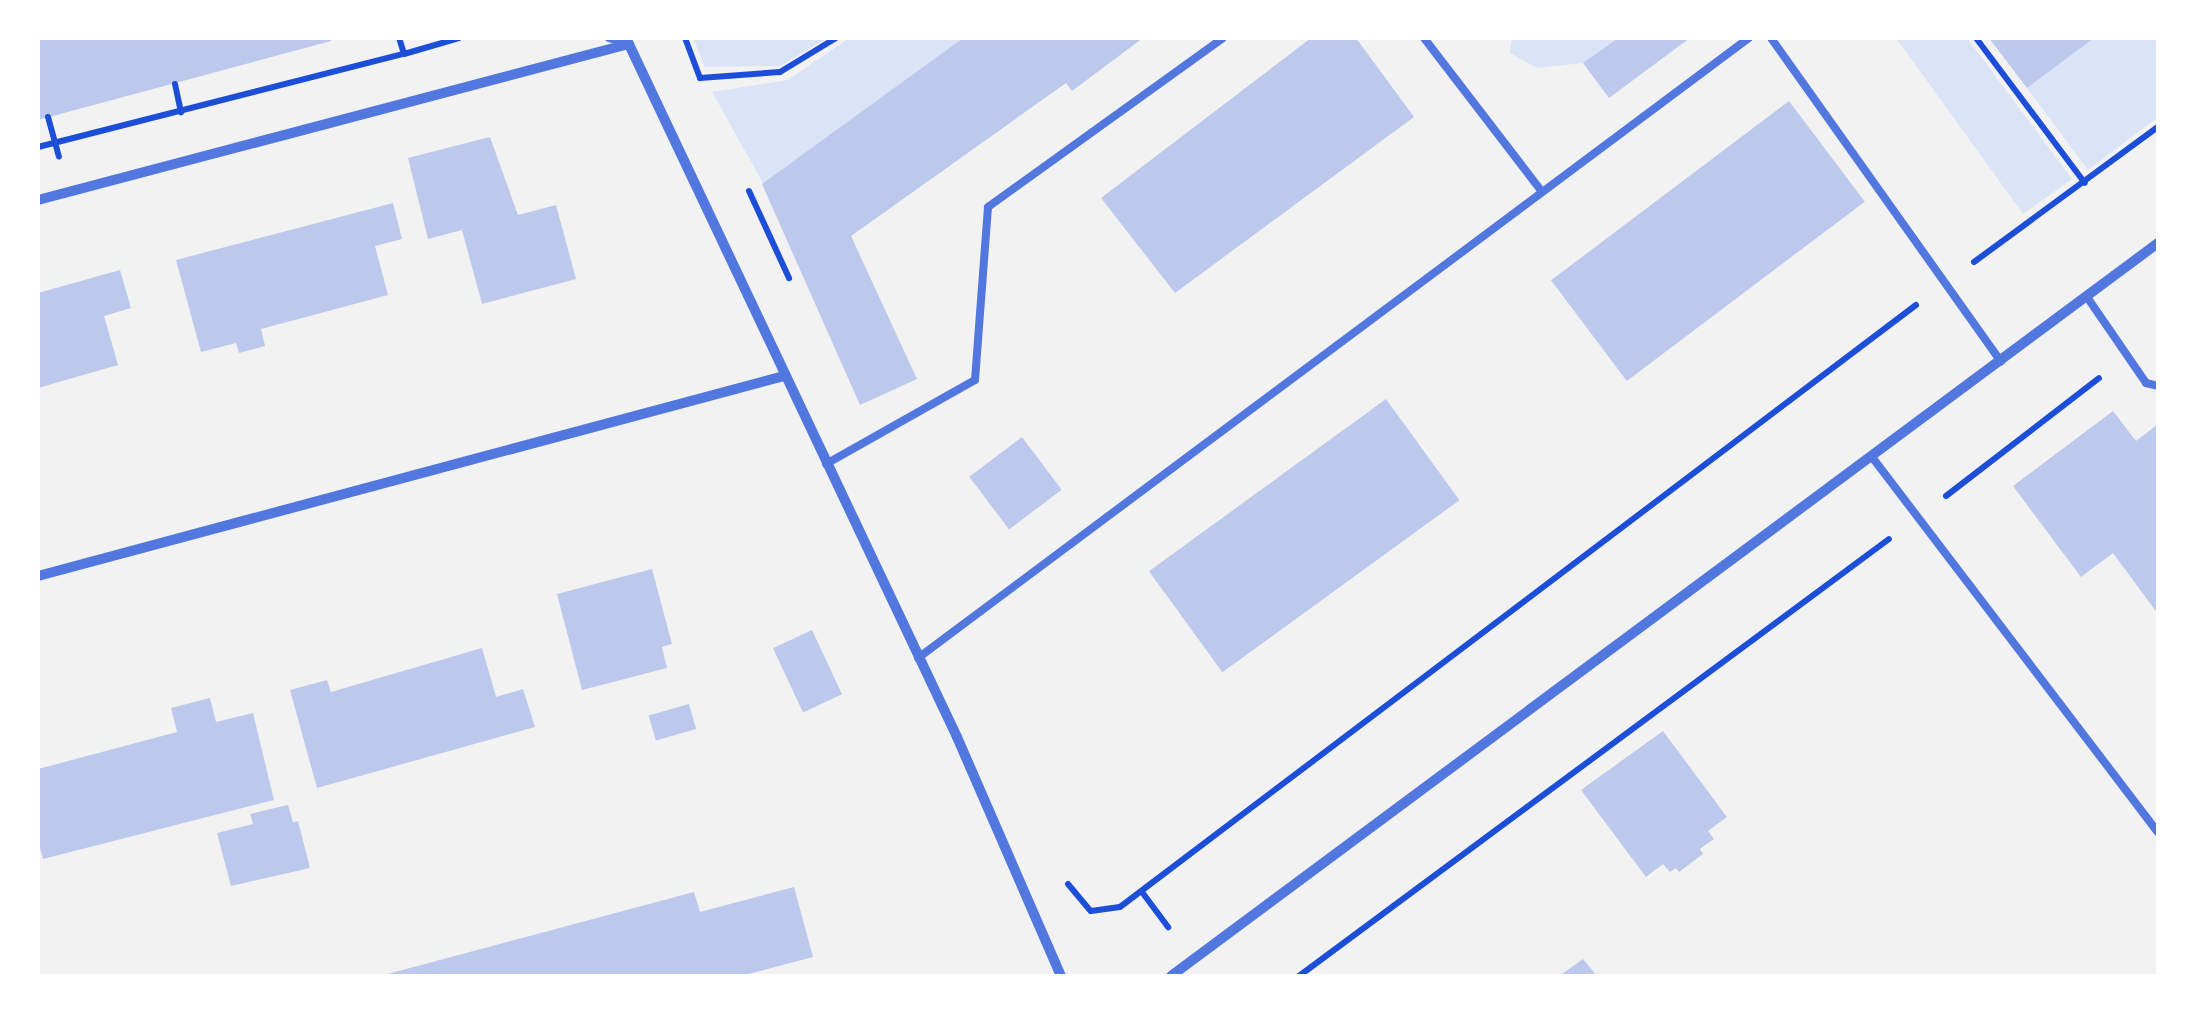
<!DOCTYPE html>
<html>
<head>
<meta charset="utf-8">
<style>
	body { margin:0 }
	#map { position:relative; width:2196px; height:1014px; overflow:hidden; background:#f2f2f2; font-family:"Alegreya Sans",sans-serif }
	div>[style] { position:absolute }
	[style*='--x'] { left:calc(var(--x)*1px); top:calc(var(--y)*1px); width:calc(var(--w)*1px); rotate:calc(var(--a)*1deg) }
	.green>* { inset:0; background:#dbe4f7 }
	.building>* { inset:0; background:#bdc9ec; transform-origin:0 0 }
	.path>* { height:6px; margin:-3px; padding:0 3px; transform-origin:3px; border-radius:3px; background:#1d4ed8 }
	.service>* { height:8px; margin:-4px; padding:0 4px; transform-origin:4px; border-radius:4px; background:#5277de }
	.minor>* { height:10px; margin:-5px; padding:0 5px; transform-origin:5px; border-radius:5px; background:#5277de }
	span { translate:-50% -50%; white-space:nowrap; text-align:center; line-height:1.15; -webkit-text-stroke:8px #fff; paint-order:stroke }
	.frame { position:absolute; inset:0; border:40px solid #fff; pointer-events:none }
</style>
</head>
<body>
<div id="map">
	<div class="green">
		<div style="clip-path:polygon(693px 38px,827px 38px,780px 66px,705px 67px)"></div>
		<div style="clip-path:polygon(849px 38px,963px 38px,764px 185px,712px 92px,788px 80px)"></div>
		<div style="clip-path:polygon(1512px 38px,1618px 38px,1583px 63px,1537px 68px,1510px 53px)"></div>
		<div style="clip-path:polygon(1896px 38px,1967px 38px,2072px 179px,2023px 214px)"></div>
		<div style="clip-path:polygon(2094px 38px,2158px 38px,2158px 117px,2088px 170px,2027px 88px)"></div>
	</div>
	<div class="building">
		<div style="clip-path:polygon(38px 38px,330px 38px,331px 41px,38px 120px)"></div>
		<div style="clip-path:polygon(963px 38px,1143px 38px,1072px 91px,1066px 83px,851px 236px,917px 379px,860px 405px,762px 184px)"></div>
		<div style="clip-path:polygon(1311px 38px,1356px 38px,1414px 117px,1175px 293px,1101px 198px)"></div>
		<div style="clip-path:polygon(1618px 38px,1690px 38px,1609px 98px,1583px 63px)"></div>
		<div style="clip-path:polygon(1989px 38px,2094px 38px,2027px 88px)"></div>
		<div style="left:1789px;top:101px;width:126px;height:298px;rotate:53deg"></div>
		<div style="clip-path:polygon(490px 137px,518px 215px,556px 205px,576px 279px,482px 304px,462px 230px,428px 239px,408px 158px)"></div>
		<div style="clip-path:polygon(393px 203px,402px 239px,375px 246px,388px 295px,261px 329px,265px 346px,239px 353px,236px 343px,201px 352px,176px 260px)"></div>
		<div style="clip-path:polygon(120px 270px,131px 308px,104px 316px,118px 365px,38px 388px,38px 293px)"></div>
		<div style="left:1386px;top:399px;width:125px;height:293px;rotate:54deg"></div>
		<div style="clip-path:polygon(2113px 411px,2136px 441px,2158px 424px,2158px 614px,2113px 553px,2081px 577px,2013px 486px)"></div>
		<div style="left:1022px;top:437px;width:66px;height:66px;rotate:53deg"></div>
		<div style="clip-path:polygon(652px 569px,672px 644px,662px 647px,667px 668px,582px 690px,557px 594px)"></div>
		<div style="left:812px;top:630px;width:71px;height:43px;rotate:65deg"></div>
		<div style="clip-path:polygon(482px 648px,496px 697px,523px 689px,535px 727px,317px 788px,290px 690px,327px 680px,331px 692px)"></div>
		<div style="clip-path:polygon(210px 698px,216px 722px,253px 713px,274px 800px,43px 859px,38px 840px,38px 769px,177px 732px,171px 708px)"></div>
		<div style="left:689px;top:704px;width:26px;height:42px;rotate:74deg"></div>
		<div style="clip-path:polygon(1663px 731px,1727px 817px,1708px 831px,1714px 839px,1700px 849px,1703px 854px,1679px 872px,1676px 868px,1670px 872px,1663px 864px,1646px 877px,1581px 790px)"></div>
		<div style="clip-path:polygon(288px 805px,293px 822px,298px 821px,310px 868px,231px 886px,217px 833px,253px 824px,250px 814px)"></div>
		<div style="clip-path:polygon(794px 887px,813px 957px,741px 976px,380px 976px,694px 892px,700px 912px)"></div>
		<div style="clip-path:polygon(1583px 959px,1597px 976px,1559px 976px)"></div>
	</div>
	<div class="path">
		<div style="--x:685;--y:38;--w:43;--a:69.4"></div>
		<div style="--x:700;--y:78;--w:80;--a:-4.3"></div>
		<div style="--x:780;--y:72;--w:66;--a:-31.3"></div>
		<div style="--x:1976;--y:38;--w:181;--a:53.1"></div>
		<div style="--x:404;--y:54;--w:57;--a:-16.2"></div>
		<div style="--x:175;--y:84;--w:29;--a:78"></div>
		<div style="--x:48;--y:117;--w:41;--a:74.6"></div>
		<div style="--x:38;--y:147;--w:378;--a:-14.3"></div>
		<div style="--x:404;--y:54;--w:17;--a:-107"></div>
		<div style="--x:749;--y:191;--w:96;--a:65.3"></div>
		<div style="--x:1974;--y:262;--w:228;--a:-36.3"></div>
		<div style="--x:1946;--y:496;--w:193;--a:-37.6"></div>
		<div style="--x:1068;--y:884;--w:35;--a:50"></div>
		<div style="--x:1091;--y:911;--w:29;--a:-8"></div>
		<div style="--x:1120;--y:907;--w:998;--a:-37.1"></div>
		<div style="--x:1142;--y:892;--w:44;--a:53.4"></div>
		<div style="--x:1299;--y:976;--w:734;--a:-36.53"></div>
	</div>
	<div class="service">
		<div style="--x:609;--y:38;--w:20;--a:18"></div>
		<div style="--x:1424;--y:38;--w:194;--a:52.5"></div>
		<div style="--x:1771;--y:38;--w:397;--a:54.6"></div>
		<div style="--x:2087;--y:297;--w:104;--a:55.5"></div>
		<div style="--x:2146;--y:383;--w:12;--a:14"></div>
		<div style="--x:1872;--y:457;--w:472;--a:52.7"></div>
		<div style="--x:826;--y:464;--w:171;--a:-29.4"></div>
		<div style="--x:975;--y:380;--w:173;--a:-85.7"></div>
		<div style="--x:988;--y:207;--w:289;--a:-35.7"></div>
		<div style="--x:918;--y:658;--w:1037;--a:-36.73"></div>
	</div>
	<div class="minor">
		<div style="--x:626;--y:38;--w:773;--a:64.66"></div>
		<div style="--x:957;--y:737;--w:261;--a:66.5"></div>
		<div style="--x:38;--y:200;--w:611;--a:-14.79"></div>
		<div style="--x:38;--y:576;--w:772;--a:-15.01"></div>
		<div style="--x:1171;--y:976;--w:1229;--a:-36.6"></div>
	</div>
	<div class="frame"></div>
</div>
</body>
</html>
